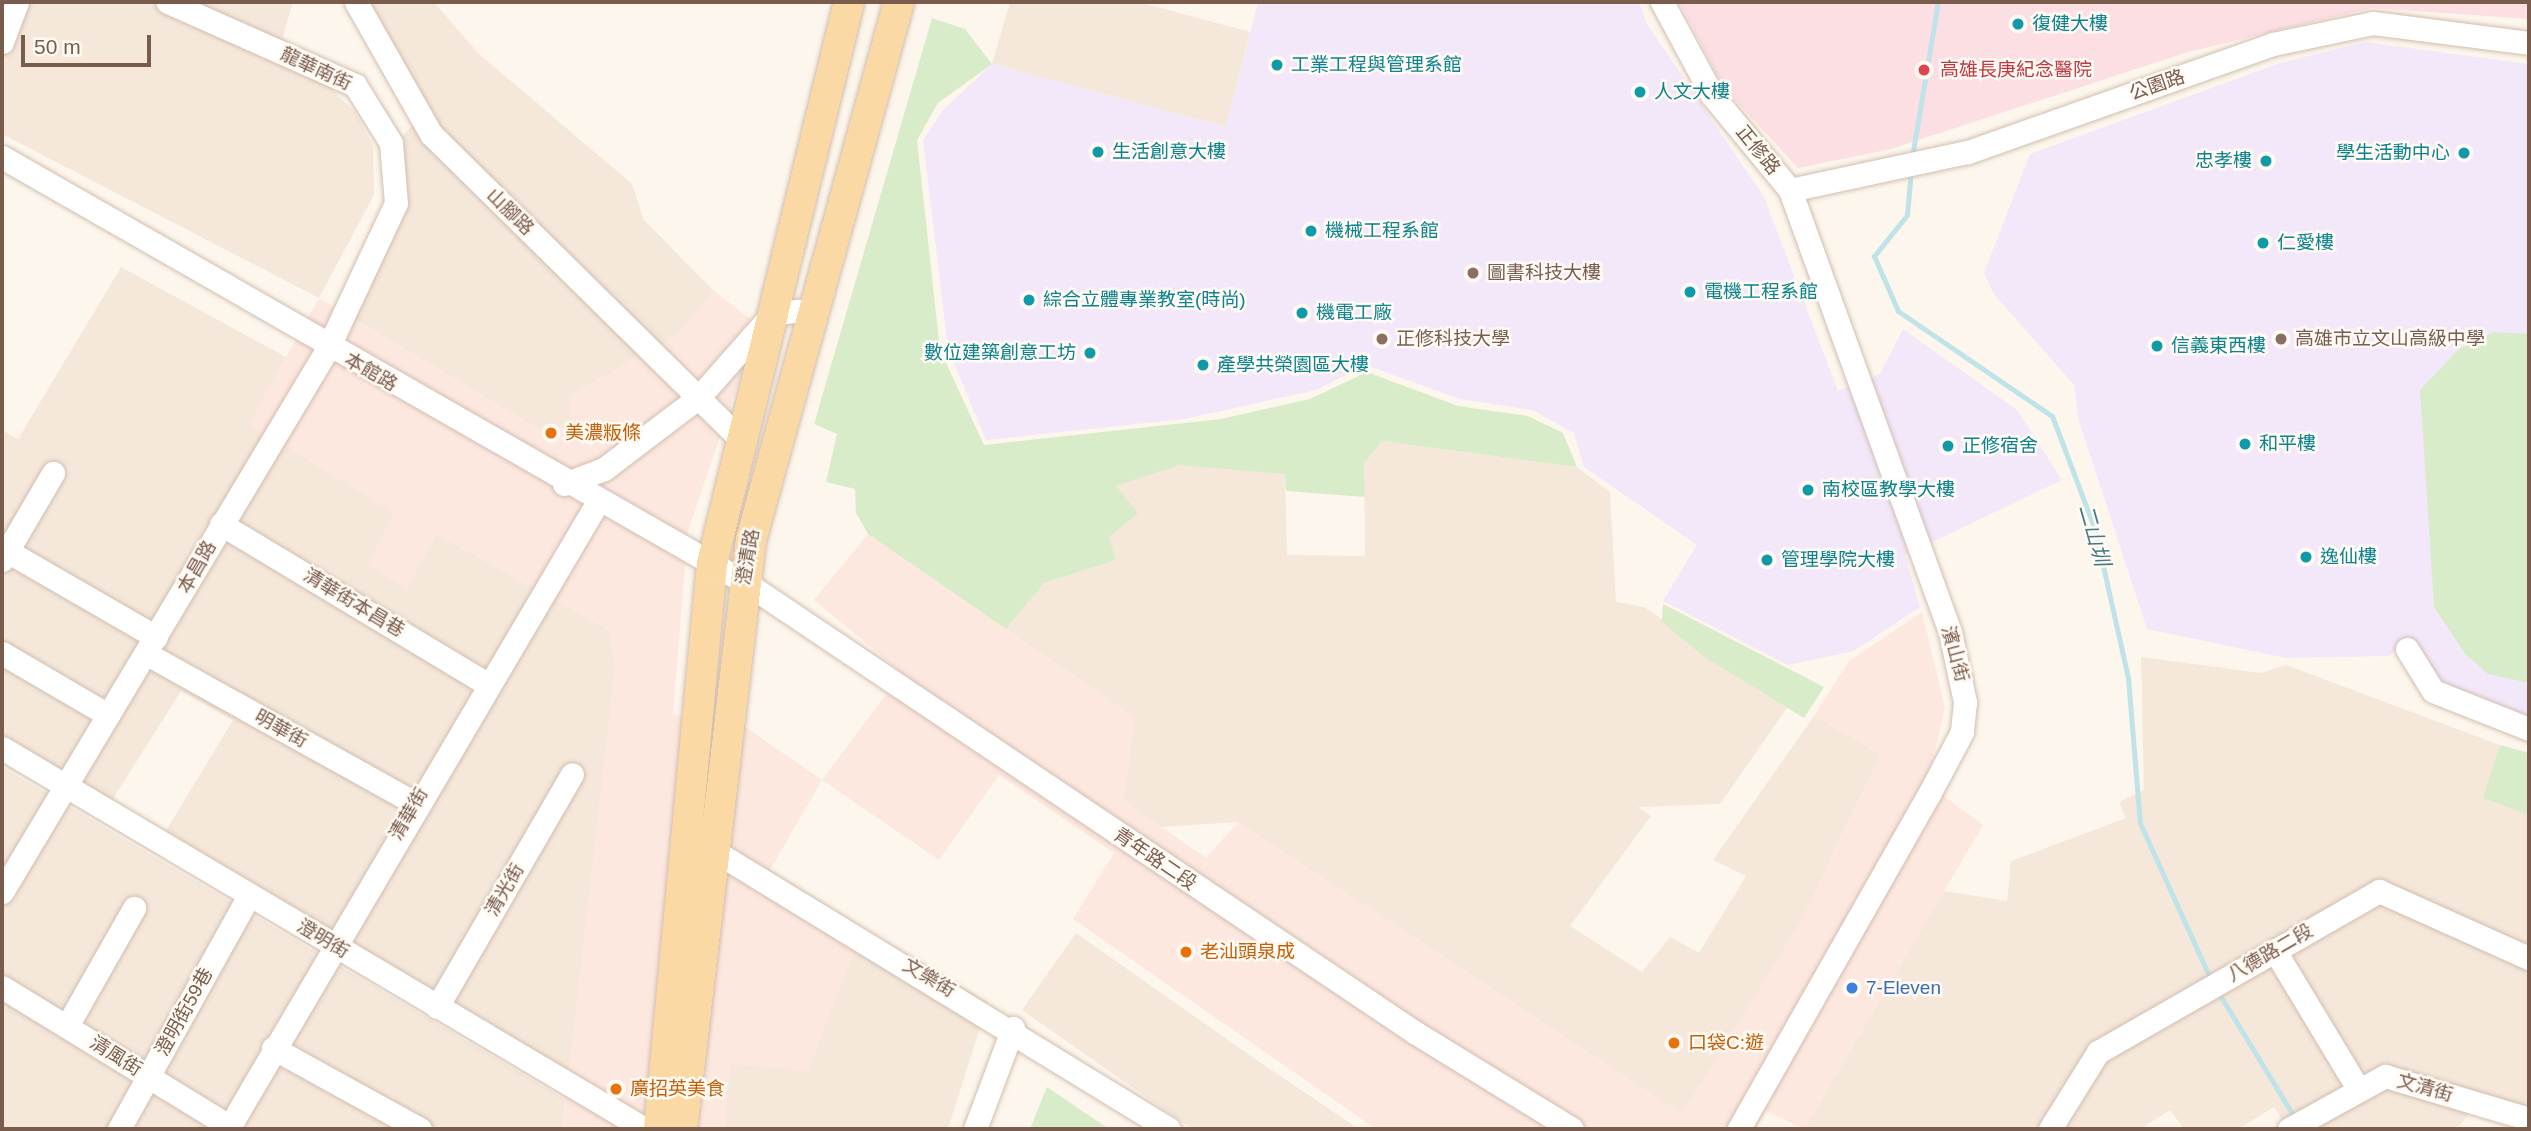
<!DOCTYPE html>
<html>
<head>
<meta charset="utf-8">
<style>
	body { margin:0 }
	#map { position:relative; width:2531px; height:1131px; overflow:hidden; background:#fdf6ec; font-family:Helvetica,"Noto Sans TC",sans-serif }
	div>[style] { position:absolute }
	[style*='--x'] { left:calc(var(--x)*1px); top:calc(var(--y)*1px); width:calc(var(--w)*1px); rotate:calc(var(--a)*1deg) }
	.residential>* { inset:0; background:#f5e8da }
	.commercial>* { inset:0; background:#fde8e0 }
	.education>* { inset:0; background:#f3e8fa }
	.medical>* { inset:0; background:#fbdfe3 }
	.green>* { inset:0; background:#d8ecc9 }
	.stream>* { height:5px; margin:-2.5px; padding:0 2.5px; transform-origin:2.5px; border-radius:2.5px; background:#bfe3e8 }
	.roads { filter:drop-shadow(0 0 2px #d1beb0) drop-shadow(0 0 2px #d1beb0) }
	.minor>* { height:23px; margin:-11.5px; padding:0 11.5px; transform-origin:11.5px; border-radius:11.5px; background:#fff }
	.major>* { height:30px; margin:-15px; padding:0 15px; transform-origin:15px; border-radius:15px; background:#fbd9a5 }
	.dots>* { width:19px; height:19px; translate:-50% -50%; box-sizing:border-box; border:4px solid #fffaf3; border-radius:50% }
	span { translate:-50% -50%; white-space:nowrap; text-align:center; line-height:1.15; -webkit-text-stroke:5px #fffaf3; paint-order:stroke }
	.culture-label { font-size:19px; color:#0d838f }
	.left { translate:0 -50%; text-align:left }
	.right { translate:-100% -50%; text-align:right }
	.street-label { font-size:19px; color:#7a5c4d }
	.health-label { font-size:19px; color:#be3a42 }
	.education-label { font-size:19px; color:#785e54 }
	.food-label { font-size:19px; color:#c56008 }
	.shop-label { font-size:19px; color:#366cbe }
	.water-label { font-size:21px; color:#437c86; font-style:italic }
	.frame { position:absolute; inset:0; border:4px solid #7a5c4d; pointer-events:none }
	.scale { position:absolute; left:21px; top:35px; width:130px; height:32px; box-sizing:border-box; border:4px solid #7a5c4d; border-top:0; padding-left:9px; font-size:21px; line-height:24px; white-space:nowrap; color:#7a5c4d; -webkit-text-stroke:5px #fffaf3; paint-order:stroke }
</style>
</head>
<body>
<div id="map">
	<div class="residential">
		<div style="clip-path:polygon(2px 2px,293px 2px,276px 60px,327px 85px,355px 112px,373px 145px,374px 195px,319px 298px,2px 134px)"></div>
		<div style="clip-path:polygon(368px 2px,434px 2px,478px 53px,632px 184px,644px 220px,714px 291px,678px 335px,569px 396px,573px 425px,543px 432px,351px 317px,402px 222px,401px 138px,428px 108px)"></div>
		<div style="clip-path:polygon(1010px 2px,1139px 2px,1250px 32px,1226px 127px,992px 64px)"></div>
		<div style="clip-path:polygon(121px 267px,286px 357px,250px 424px,395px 513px,368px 565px,437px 534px,609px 630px,615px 667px,572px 1073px,166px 831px,233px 720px,181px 691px,111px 802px,2px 739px,2px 430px,18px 439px)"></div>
		<div style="clip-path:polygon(1382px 441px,1577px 467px,1610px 492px,1616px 602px,1644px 607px,1789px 705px,1720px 804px,1638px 807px,1651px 816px,1570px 926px,1642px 972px,1670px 937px,1699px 953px,1746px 876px,1713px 860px,1814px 716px,1881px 754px,1830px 860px,1868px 883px,1732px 1034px,1682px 1114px,1238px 822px,1161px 827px,1123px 800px,1135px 718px,1006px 629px,1044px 583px,1116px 560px,1109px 537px,1116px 486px,1180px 464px,1285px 474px,1287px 555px,1365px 556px,1364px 464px)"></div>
		<div style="clip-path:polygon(2141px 657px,2261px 673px,2286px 665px,2500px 745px,2484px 798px,2529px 815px,2529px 1112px,2482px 1100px,2456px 1129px,2288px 1129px,2274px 1107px,2238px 1129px,2184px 1129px,2170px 1110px,2140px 1129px,1804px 1129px,1944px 891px,2007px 901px,2011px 861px,2126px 818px,2119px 802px,2144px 790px)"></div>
		<div style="clip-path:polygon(2px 767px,565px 1099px,562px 1129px,2px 1129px)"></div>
		<div style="clip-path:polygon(859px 926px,988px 1002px,948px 1129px,724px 1129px,730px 1064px)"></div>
		<div style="clip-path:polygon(1076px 933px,1258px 1061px,1359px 1129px,1192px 1129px,1022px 1010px)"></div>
	</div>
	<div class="commercial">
		<div style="clip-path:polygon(714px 291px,751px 320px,744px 366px,688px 531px,673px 714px,747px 728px,822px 780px,902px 673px,814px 600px,868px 534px,1135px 718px,1123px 800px,1206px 858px,1238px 822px,1682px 1114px,1801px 921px,1881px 754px,1814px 716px,1849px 661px,1922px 612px,1945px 708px,1927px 783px,1983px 825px,1804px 1129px,1766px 1111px,1755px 1129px,1376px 1129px,1073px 919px,1114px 853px,999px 775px,939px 860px,822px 780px,770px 870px,863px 928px,808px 1071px,731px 1064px,724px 1129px,562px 1129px,615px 667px,609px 630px,437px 534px,407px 589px,368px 565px,394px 513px,249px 424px,319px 298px,543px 432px,572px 425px,569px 396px,678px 335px)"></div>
	</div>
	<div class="education">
		<div style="clip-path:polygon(1258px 2px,1639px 2px,1647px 24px,1764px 197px,1838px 391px,1880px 374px,1903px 329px,2017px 410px,2062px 480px,1905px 555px,1920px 607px,1854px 651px,1788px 665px,1663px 601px,1697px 545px,1584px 467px,1574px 433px,1533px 410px,1460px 399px,1366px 365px,1316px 390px,1184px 419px,986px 440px,948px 349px,923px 140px,943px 110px,992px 64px,1226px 127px)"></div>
		<div style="clip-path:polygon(2365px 42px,2529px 64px,2529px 719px,2445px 689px,2405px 642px,2389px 656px,2286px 658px,2147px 629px,2078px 418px,2074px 385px,1993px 293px,1984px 273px,2030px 154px,2280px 63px)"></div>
	</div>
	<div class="medical">
		<div style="clip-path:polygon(1679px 2px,2529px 2px,2529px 19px,2372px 8px,2188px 52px,1891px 149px,1798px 168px,1724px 88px)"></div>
	</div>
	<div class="green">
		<div style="clip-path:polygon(932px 18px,965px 29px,992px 64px,938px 103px,917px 140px,940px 350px,984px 445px,1221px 419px,1310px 399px,1367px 372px,1458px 406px,1528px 416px,1563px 433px,1577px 467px,1382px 441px,1364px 464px,1365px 497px,1286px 491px,1285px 474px,1180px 465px,1116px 486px,1138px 513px,1109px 537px,1116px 560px,1044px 583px,1006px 629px,868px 534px,856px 513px,855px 489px,826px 482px,837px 434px,814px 424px)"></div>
		<div style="clip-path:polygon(2494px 332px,2529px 334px,2529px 683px,2488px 674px,2466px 655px,2434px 607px,2420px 390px,2460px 348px)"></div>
		<div style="clip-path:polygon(1663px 604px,1824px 687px,1804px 718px,1703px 656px,1662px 622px)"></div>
		<div style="clip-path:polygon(2500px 745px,2529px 753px,2529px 815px,2483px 798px)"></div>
		<div style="clip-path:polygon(1047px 1087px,1109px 1129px,1030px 1129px)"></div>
	</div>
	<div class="stream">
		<div style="--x:1912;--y:157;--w:157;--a:-80.5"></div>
		<div style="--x:1911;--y:170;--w:45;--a:95.1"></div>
		<div style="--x:1907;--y:215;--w:53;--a:128.8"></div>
		<div style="--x:1874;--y:256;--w:60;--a:66.4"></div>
		<div style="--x:1898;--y:311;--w:186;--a:34.3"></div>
		<div style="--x:2052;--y:416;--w:122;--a:69.3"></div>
		<div style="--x:2095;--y:530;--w:152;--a:77.4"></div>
		<div style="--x:2128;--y:678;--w:145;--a:85.3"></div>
		<div style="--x:2140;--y:823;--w:172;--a:65.7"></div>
		<div style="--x:2218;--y:992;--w:148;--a:58.6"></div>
	</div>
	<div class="roads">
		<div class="minor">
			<div style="--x:356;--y:2;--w:152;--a:60.4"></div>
			<div style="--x:431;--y:134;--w:431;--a:44.6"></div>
			<div style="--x:1662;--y:2;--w:106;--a:61.7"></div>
			<div style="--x:1712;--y:95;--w:123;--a:50.6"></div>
			<div style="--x:1790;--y:190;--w:470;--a:70.1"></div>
			<div style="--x:1950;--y:632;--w:72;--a:77.9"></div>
			<div style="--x:1965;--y:702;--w:30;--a:96"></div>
			<div style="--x:1962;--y:732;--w:70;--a:118"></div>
			<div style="--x:1929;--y:794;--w:385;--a:119.6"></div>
			<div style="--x:2;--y:42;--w:43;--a:-69.4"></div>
			<div style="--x:2;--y:157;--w:854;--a:29.78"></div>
			<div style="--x:743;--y:581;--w:811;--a:33.89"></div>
			<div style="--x:1416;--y:1033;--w:183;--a:31.6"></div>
			<div style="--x:1790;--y:190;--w:182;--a:-12.1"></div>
			<div style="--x:1968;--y:152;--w:324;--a:-19.5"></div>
			<div style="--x:2273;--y:44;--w:102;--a:-11.9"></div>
			<div style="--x:2373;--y:23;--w:157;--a:7.3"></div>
			<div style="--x:564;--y:484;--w:43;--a:-20.6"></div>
			<div style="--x:604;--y:469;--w:119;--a:-37.2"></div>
			<div style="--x:699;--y:397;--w:112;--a:-48.6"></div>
			<div style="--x:773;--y:313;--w:38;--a:-5"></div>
			<div style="--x:221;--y:524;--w:309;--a:31"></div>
			<div style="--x:7;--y:551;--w:172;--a:30"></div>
			<div style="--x:2;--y:560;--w:101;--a:-59.6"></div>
			<div style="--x:2407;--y:649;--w:49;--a:58.2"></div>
			<div style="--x:2433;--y:691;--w:103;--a:21.6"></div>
			<div style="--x:2;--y:653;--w:123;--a:30.3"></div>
			<div style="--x:147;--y:654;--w:307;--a:29.1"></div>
			<div style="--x:2;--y:748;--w:747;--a:30.65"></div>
			<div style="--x:703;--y:844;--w:546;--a:31.45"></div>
			<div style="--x:2;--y:892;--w:634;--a:-59.07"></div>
			<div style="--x:328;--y:348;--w:160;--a:-64.9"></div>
			<div style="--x:396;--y:203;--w:60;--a:-94.8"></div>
			<div style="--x:391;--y:143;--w:68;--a:-121.8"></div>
			<div style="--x:355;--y:85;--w:205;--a:-156.1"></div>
			<div style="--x:2275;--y:951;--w:162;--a:58.9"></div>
			<div style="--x:2;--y:987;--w:266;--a:31.5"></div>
			<div style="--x:437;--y:1007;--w:269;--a:-59.9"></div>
			<div style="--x:67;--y:1026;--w:136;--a:-60.4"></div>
			<div style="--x:273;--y:1048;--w:168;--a:28.9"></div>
			<div style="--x:119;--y:1129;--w:268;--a:-60.9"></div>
			<div style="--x:228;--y:1129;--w:727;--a:-59.48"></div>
			<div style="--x:975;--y:1129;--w:108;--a:-69.4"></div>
			<div style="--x:2050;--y:1129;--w:91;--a:-58.1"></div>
			<div style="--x:2098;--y:1052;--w:324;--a:-29.8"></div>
			<div style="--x:2379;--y:891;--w:164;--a:24.1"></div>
			<div style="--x:2289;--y:1129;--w:110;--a:-28.9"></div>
			<div style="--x:2385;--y:1076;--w:150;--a:16.6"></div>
		</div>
		<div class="major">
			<div style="--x:659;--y:1129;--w:567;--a:-84.64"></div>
			<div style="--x:712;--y:564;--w:578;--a:-76.3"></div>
			<div style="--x:682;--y:1129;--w:593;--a:-83.32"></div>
			<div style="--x:751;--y:540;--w:558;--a:-74.62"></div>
		</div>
	</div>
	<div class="dots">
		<div style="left:2018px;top:24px;background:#0f9aa8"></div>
		<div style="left:1277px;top:65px;background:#0f9aa8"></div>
		<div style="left:1924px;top:70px;background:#e0444e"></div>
		<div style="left:1640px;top:92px;background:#0f9aa8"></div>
		<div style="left:1098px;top:152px;background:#0f9aa8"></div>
		<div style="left:2464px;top:153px;background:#0f9aa8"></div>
		<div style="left:2266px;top:161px;background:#0f9aa8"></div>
		<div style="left:1311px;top:231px;background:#0f9aa8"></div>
		<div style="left:2263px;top:243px;background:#0f9aa8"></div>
		<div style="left:1473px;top:273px;background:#8d6e63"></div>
		<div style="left:1690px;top:292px;background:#0f9aa8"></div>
		<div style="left:1029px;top:300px;background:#0f9aa8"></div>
		<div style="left:1302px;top:313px;background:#0f9aa8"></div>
		<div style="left:1382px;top:339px;background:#8d6e63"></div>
		<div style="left:2281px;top:339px;background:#8d6e63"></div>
		<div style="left:2157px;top:346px;background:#0f9aa8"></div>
		<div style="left:1090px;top:353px;background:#0f9aa8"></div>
		<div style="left:1203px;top:365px;background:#0f9aa8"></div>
		<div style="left:551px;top:433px;background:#e8710a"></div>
		<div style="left:2245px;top:444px;background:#0f9aa8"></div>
		<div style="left:1948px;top:446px;background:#0f9aa8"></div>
		<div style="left:1808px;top:490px;background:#0f9aa8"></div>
		<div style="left:2306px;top:557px;background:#0f9aa8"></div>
		<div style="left:1767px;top:560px;background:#0f9aa8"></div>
		<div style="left:1186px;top:952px;background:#e8710a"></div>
		<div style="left:1852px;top:988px;background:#3f7fe0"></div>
		<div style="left:1674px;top:1043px;background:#e8710a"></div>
		<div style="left:616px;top:1089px;background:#e8710a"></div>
	</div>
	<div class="culture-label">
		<span class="left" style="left:2032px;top:24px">復健大樓</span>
		<span class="left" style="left:1291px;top:65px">工業工程與管理系館</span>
		<span class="left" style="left:1654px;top:92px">人文大樓</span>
		<span class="left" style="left:1112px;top:152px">生活創意大樓</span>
		<span class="right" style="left:2450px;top:153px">學生活動中心</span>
		<span class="right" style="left:2252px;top:161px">忠孝樓</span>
		<span class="left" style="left:1325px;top:231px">機械工程系館</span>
		<span class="left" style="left:2277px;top:243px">仁愛樓</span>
		<span class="left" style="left:1704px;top:292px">電機工程系館</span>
		<span class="left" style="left:1043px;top:300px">綜合立體專業教室(時尚)</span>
		<span class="left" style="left:1316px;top:313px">機電工廠</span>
		<span class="left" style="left:2171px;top:346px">信義東西樓</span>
		<span class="right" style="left:1076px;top:353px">數位建築創意工坊</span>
		<span class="left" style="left:1217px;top:365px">產學共榮園區大樓</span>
		<span class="left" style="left:2259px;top:444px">和平樓</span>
		<span class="left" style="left:1962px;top:446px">正修宿舍</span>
		<span class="left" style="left:1822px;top:490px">南校區教學大樓</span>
		<span class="left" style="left:2320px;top:557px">逸仙樓</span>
		<span class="left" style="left:1781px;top:560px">管理學院大樓</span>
	</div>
	<div class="street-label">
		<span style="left:316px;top:69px;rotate:25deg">龍華南街</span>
		<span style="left:2157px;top:85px;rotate:-19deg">公園路</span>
		<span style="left:1758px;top:150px;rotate:51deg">正修路</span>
		<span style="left:510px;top:212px;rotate:44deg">山腳路</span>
		<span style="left:371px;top:372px;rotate:30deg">本館路</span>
		<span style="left:748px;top:557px;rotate:-80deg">澄清路</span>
		<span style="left:197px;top:567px;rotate:-60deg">本昌路</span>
		<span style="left:354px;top:603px;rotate:31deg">清華街本昌巷</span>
		<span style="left:1955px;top:654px;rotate:75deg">濱山街</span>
		<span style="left:281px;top:729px;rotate:29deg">明華街</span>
		<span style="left:409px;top:814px;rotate:-60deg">清華街</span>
		<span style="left:1155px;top:859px;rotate:34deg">青年路二段</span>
		<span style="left:505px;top:890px;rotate:-60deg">清光街</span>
		<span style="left:323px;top:939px;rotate:31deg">澄明街</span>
		<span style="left:2270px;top:953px;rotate:-30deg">八德路二段</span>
		<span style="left:929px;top:978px;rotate:31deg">文樂街</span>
		<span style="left:184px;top:1012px;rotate:-61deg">澄明街59巷</span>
		<span style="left:116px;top:1056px;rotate:32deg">清風街</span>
		<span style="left:2425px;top:1088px;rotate:16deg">文清街</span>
	</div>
	<div class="health-label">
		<span class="left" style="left:1940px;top:70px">高雄長庚紀念醫院</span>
	</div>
	<div class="education-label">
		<span class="left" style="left:1487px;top:273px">圖書科技大樓</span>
		<span class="left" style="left:1396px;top:339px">正修科技大學</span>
		<span class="left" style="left:2295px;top:339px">高雄市立文山高級中學</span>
	</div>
	<div class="food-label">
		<span class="left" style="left:565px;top:433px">美濃粄條</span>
		<span class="left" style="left:1200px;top:952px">老汕頭泉成</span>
		<span class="left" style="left:1688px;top:1043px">口袋C:遊</span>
		<span class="left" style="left:630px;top:1089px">廣招英美食</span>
	</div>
	<div class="shop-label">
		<span class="left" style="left:1866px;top:988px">7-Eleven</span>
	</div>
	<div class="water-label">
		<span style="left:2094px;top:535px;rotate:74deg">二山圳</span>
	</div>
	<div class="frame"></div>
	<div class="scale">50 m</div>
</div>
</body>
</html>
